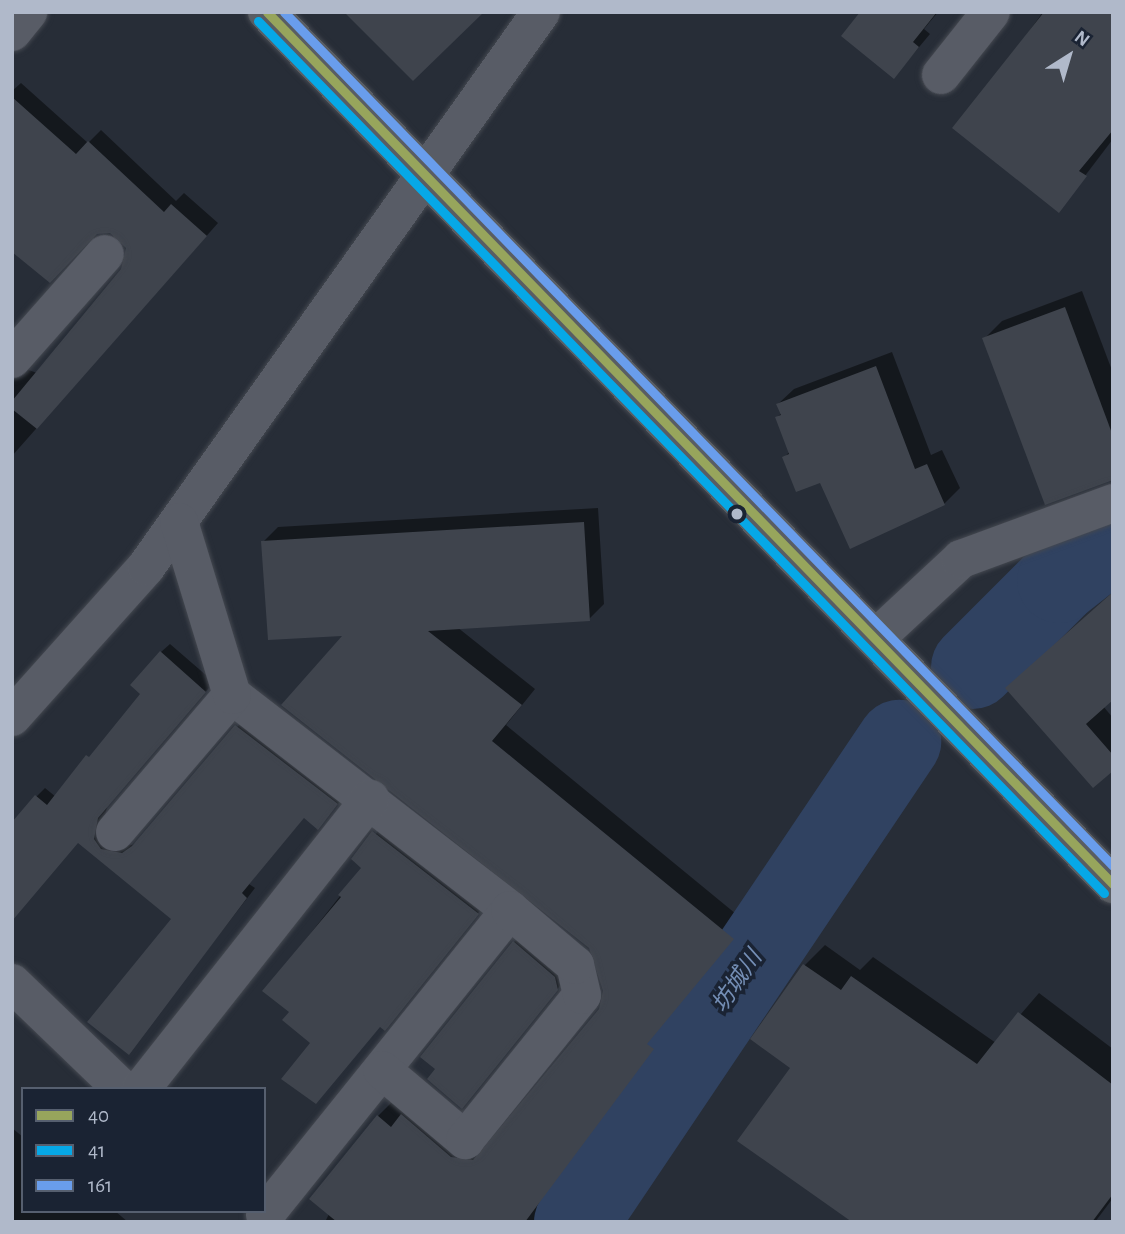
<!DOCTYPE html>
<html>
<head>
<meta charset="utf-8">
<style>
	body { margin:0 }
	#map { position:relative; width:1125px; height:1234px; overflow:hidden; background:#272d37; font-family:"Alegreya Sans","Noto Sans JP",sans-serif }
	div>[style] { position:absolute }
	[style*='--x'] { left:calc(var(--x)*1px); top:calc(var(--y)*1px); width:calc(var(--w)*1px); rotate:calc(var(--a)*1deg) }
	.shadow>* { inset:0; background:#0007 }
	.river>* { height:84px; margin:-42px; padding:0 42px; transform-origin:42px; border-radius:42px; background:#304261 }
	.building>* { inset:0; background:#3f444d }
	.roads { filter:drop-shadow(0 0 2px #444850) drop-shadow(0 0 2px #444850) }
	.minor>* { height:38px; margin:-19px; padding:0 19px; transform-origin:19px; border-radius:19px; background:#585c66 }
	.trunk>* { height:38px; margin:-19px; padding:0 19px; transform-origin:19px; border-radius:19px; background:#595d63 }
	.bus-1>* { height:9px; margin:-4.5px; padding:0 4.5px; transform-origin:4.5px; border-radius:4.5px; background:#97a55c }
	.bus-2>* { height:9px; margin:-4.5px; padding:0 4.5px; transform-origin:4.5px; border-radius:4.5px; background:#06a8e7 }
	.bus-3>* { height:9px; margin:-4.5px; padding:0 4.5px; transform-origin:4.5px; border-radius:4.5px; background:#699dec }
	.dots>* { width:19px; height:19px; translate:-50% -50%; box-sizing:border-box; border:4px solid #1a2333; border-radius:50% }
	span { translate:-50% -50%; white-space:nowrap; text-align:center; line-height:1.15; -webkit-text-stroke:7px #1a2333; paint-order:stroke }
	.water-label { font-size:23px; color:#748eb5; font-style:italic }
	.frame { position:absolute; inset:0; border:14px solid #b0b9ca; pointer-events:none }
	.legend { position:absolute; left:21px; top:1087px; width:245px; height:126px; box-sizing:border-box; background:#1a2333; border:2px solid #565f6f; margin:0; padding:9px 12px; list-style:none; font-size:21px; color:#b0b9ca }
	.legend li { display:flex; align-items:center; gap:14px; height:35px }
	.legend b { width:35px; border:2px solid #565f6f }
	.north { position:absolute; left:1034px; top:21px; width:70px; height:70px; -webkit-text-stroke:5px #1a2333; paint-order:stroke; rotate:37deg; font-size:19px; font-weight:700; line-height:28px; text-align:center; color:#b0b9ca }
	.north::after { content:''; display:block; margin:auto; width:24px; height:32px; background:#b0b9ca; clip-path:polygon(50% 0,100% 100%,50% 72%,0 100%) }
</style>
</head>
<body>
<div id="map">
	<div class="shadow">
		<div style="clip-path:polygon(863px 12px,938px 12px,924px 29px,930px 34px,894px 77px)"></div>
		<div style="clip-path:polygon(1043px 12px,1113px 12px,1113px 139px,1059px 210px,982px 97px)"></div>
		<div style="clip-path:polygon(21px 83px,88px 143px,101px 130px,176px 201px,184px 193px,218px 223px,12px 456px,12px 364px,37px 373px,123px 269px,128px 247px,111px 231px,12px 250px,12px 91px)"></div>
		<div style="clip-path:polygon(1082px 291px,1113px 373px,1113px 478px,984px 339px,1002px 321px)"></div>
		<div style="clip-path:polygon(892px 352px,931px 455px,942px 450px,960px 488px,944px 504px,821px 481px,784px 458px,790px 451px,777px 417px,782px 413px,778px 404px,794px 389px)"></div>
		<div style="clip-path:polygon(598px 508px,604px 604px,589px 619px,457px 627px,535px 689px,506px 725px,747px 923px,661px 1028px,668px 1033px,542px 1202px,551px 1208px,540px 1222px,325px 1222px,378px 1116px,393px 1101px,488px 1146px,601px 1010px,605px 990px,591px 947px,346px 634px,263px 542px,278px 527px)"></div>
		<div style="clip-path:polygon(170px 644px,214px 682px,107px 807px,102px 829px,110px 841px,132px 845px,139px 840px,245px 718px,345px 795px,326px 819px,305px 816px,249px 884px,255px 888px,129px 1052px,173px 919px,36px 797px,45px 788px,56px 797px,98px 749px,142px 694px,161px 652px)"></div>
		<div style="clip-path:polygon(1007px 688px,1103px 706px,1113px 718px,1113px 768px)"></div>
		<div style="clip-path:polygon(379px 827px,483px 907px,390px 1023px,312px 1042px,291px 1011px,265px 991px,363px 867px)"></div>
		<div style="clip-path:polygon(520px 937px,561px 971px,563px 982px,467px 1101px,514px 942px)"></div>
		<div style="clip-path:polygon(825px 945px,860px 970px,873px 957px,996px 1043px,1039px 993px,1113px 1049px,1113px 1198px,1095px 1222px,855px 1222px,792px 1067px,805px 965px)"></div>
		<div style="clip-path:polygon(12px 1128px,23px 1137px,23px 1211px,115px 1211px,128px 1222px,12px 1222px)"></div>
	</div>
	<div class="river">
		<div style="--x:973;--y:667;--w:122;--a:-45"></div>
		<div style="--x:1059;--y:581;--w:68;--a:-37.9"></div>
		<div style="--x:576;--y:1222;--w:579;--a:-56.06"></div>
	</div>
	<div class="building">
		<div style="clip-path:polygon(344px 12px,484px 12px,413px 81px)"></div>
		<div style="clip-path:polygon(860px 12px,937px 12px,913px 42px,919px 47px,894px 79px,841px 36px)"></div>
		<div style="clip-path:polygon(1044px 12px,1113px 12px,1113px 130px,1079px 171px,1087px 176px,1059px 213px,952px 128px)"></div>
		<div style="clip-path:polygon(12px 97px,76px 154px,88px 141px,164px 212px,171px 204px,207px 236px,37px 429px,12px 409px,12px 401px,121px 269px,126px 248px,110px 233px,97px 234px,50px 283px,12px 252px)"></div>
		<div style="clip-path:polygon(1065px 307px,1113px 436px,1113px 480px,1045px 505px,982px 338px)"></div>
		<div style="clip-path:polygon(876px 366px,915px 469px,927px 464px,945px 505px,850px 549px,820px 483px,796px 492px,782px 457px,789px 454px,775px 417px,781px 415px,776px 404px)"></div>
		<div style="clip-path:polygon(584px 522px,590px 621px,428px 631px,522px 705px,492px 741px,734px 939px,647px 1044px,654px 1049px,525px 1222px,337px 1222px,309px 1199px,377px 1115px,391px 1127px,401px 1114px,451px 1157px,473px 1160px,599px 1009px,603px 991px,589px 948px,281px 705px,342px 636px,268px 640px,261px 541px)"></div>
		<div style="clip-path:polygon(1113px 592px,1113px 700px,1086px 724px,1113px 755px,1113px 771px,1093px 788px,1005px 688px)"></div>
		<div style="clip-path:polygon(160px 651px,206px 692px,98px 818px,94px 839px,101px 849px,122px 853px,132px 846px,235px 725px,338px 804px,318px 830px,304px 818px,242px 893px,247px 898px,129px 1055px,87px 1022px,171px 919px,78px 843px,12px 921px,12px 822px,35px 795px,47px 805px,86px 755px,89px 757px,140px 694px,130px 685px)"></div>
		<div style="clip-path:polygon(372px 831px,479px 914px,385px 1031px,380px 1027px,316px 1104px,281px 1079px,310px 1043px,282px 1020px,289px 1012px,262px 991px,341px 897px,338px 895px,361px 868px,351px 859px)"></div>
		<div style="clip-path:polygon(513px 941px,555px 977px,558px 990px,462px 1109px,427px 1079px,435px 1069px,420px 1057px)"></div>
		<div style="clip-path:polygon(803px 964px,841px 990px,851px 976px,977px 1064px,1018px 1012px,1113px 1085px,1113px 1194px,1092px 1222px,852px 1222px,737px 1141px,790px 1068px,750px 1039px)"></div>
	</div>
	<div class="roads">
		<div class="minor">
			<div style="--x:12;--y:32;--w:26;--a:-51"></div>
			<div style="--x:941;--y:75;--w:80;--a:-51.6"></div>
			<div style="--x:12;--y:359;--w:140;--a:-48.5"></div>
			<div style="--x:876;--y:638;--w:116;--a:-42.9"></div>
			<div style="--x:961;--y:559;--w:162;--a:-20.2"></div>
			<div style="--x:232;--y:695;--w:351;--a:37.7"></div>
			<div style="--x:510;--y:910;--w:391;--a:128.8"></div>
			<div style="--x:12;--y:717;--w:201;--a:-48.2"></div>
			<div style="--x:146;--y:567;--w:681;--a:-54.56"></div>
			<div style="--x:115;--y:832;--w:180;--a:-49.5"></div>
			<div style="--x:232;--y:695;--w:181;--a:-107"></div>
			<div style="--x:12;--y:983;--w:153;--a:43.9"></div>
			<div style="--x:382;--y:1070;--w:109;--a:40.1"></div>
			<div style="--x:465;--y:1140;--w:186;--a:-51.1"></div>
			<div style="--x:582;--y:995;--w:31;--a:-103"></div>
			<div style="--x:575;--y:965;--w:85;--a:-139.8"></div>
			<div style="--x:141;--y:1089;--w:370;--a:-51.7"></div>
		</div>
		<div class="trunk">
			<div style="--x:267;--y:12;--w:1215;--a:45.87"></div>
		</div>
	</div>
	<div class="bus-1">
		<div style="--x:267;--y:12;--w:1215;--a:45.87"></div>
	</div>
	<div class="bus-2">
		<div style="--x:258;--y:21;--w:1215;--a:45.87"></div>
	</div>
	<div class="bus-3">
		<div style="--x:284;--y:12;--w:1190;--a:45.85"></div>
	</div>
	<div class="dots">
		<div style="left:737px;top:514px;background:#b0b9ca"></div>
	</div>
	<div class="water-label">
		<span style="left:738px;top:982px;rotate:-56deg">坊城川</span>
	</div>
	<div class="frame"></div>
	<ul class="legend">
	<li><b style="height:9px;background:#97a55c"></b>40</li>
	<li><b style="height:9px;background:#06a8e7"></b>41</li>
	<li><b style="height:9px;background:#699dec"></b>161</li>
	</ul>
	<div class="north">N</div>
</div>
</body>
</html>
